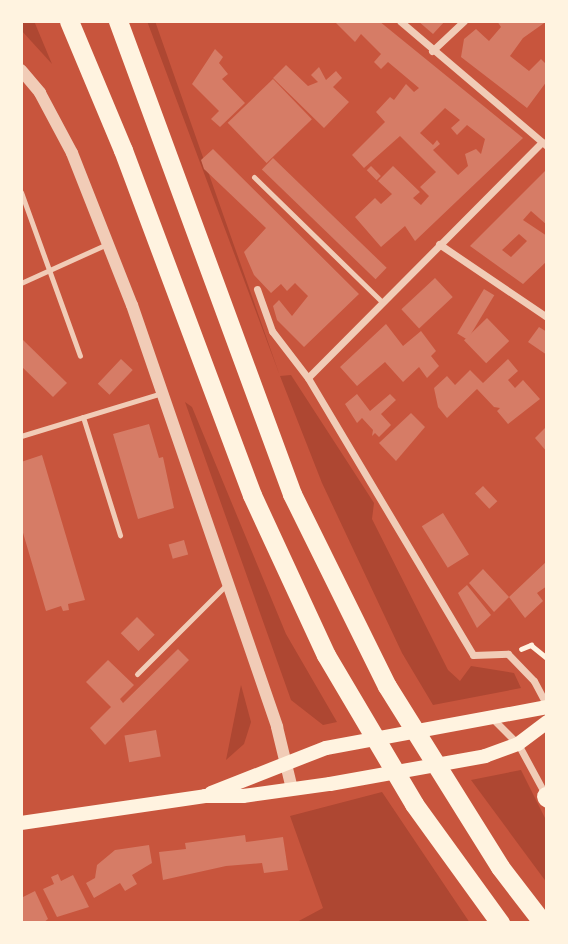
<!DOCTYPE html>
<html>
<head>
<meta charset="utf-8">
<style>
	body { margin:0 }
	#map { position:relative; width:568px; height:944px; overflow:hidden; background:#c8553d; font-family:"Exo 2",sans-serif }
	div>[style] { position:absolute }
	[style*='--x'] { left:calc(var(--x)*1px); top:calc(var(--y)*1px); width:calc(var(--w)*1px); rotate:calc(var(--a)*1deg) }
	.green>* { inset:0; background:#ae4732 }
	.building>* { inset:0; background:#d67c66; transform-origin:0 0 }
	.path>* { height:4.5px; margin:-2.25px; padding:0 2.25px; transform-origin:2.25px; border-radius:2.25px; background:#fff3e0 }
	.service>* { height:5px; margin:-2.5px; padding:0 2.5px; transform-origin:2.5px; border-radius:2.5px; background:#f1ccb7 }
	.minor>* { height:7px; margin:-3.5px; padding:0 3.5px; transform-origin:3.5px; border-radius:3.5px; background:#f1ccb7 }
	.tertiary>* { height:12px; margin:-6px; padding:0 6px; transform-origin:6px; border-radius:6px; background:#f1ccb7 }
	.secondary>* { height:14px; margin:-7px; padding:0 7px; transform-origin:7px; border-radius:7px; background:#fff3e0 }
	.motorway>* { height:19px; margin:-9.5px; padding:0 9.5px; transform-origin:9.5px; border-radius:9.5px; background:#fff3e0 }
	span { translate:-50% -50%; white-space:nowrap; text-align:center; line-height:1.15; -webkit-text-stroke:5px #fff3e0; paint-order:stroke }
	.frame { position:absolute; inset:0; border:23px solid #fff3e0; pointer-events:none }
</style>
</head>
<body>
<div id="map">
	<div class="green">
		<div style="clip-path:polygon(21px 21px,34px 21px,52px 64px,21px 30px)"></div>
		<div style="clip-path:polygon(147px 21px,155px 21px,280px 376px,291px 375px,374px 503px,372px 519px,448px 670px,460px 681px,471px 666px,514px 673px,521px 688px,433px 705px,402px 653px,322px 483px,280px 376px)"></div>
		<div style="clip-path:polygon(185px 402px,192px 407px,286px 634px,337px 722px,323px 725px,291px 700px)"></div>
		<div style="clip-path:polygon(241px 685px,251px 722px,244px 744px,226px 760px)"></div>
		<div style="clip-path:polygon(521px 770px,547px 822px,547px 883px,471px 780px)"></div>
		<div style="clip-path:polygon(382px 792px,470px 923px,295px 923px,323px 908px,290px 816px)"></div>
	</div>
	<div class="building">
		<div style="clip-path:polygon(evenodd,334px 21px,379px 21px,523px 138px,415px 241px,405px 226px,381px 247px,355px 217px,375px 198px,381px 204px,392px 194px,378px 181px,393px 166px,420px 192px,413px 198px,421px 205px,429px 196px,420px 187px,436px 172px,400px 136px,364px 168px,352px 155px,385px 122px,376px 112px,390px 97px,394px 100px,406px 84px,414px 92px,419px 88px,388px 62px,381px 69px,374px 62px,381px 54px,361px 34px,355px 42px,334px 21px,445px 108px,460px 120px,451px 128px,457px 135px,467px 125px,485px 139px,481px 154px,476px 149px,465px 154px,468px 166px,458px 175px,433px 150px,440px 144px,437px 140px,433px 145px,420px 133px,445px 108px)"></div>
		<div style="clip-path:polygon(418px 21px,445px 21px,433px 34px)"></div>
		<div style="clip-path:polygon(497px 21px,547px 21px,523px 38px,510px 56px,529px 71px,541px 59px,547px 65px,547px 81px,527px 108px,461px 57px,464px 39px,476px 29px,489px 41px,501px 27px)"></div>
		<div style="clip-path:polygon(215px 49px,223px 57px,219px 63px,228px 74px,222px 79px,245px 103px,220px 127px,211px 119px,219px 111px,192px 84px)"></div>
		<div style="clip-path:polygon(286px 65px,308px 86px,318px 82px,311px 75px,319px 67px,326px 80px,336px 71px,342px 78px,333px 87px,349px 102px,324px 128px,273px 78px)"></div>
		<div style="left:273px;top:79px;width:56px;height:63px;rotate:46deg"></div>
		<div style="clip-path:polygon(213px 149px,359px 294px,304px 347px,277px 320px,273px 306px,279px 300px,292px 316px,308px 296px,295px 283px,287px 291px,281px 284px,271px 293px,254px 275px,244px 252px,266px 228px,204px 169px,201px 160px)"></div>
		<div style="left:273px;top:158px;width:158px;height:16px;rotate:44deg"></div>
		<div style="left:371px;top:166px;width:14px;height:6px;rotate:45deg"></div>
		<div style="clip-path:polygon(evenodd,547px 169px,547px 225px,531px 211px,523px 220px,547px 236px,547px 261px,523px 284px,470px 246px,547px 169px,519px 234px,527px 241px,511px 257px,502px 250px,519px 234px)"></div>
		<div style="left:435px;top:278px;width:26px;height:46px;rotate:47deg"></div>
		<div style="left:484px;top:289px;width:12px;height:52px;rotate:31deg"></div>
		<div style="left:487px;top:318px;width:32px;height:32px;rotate:46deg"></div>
		<div style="clip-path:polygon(386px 324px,403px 346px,421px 331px,436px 351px,431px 356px,439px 366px,427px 378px,419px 367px,403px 382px,385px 362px,357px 386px,340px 367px)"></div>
		<div style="clip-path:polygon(539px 327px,547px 332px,547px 355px,528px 342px)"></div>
		<div style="clip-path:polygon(21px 338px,67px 383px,53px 397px,21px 366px)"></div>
		<div style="left:121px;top:359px;width:16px;height:34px;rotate:43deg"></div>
		<div style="clip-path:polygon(508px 359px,518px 371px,508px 380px,515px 388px,523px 380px,540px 399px,508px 424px,497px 411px,500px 408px,494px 407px,477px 389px,447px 418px,438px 407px,434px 388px,447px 376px,455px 385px,470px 370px,483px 383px)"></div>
		<div style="clip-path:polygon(357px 394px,370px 411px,390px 394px,396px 400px,381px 414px,391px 425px,379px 437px,375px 433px,372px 436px,373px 430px,362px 418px,357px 423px,345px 404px)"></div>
		<div style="clip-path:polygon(411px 413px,425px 427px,396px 461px,379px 443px)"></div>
		<div style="clip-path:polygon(149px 424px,159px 458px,163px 457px,174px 508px,138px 519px,113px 434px)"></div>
		<div style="clip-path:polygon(547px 426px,547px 452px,535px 438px)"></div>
		<div style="clip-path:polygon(42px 455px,85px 600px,68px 604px,69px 610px,63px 611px,61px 606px,46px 611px,21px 526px,21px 462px)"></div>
		<div style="left:483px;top:486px;width:21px;height:11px;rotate:47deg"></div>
		<div style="left:443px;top:513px;width:49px;height:25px;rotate:58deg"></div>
		<div style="left:184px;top:540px;width:15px;height:16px;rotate:74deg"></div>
		<div style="clip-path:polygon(547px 561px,547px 586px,537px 593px,543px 601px,525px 618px,509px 597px,494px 612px,469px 583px,483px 569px,509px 597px)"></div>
		<div style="clip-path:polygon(467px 585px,491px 615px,477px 628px,458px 593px)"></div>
		<div style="left:137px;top:617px;width:25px;height:23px;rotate:45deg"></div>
		<div style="clip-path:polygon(178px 649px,189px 660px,105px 745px,90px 728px,111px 707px,86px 682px,108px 660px,134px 685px,120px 699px,123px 703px)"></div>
		<div style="left:156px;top:730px;width:27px;height:32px;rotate:80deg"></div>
		<div style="clip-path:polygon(245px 835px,246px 842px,283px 837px,288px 870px,264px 873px,262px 863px,226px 866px,163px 880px,159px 852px,186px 849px,185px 843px)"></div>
		<div style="clip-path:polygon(149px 845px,152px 863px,132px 875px,137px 884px,125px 891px,120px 883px,94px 898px,86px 883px,95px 878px,97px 865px,115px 850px)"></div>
		<div style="clip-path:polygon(58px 874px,61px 881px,73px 875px,89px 907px,57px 917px,43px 889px,54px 884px,51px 877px)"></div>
		<div style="clip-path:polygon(35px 891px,48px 919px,43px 923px,21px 923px,21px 898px)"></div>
	</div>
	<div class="path">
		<div style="--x:521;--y:649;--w:11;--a:-22"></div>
		<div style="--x:531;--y:645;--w:21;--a:39"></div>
	</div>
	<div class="service">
		<div style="--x:254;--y:177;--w:179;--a:44.3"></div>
		<div style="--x:21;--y:192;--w:174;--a:70.2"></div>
		<div style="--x:21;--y:283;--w:94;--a:-24.4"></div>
		<div style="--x:83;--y:417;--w:124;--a:72.6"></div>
		<div style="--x:21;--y:436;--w:147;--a:-17"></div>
		<div style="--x:137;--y:674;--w:126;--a:-45"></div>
	</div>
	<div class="minor">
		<div style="--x:400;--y:21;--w:193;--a:40.4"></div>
		<div style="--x:432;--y:51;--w:44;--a:-43.2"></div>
		<div style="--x:542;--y:142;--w:332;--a:134.8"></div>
		<div style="--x:308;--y:378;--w:322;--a:59.2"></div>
		<div style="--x:473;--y:655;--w:35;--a:-2"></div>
		<div style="--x:508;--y:654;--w:37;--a:46"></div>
		<div style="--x:534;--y:681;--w:27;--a:62"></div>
		<div style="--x:439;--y:244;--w:130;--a:34.1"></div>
		<div style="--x:257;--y:289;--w:45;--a:70.3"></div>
		<div style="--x:272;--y:331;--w:59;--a:52.5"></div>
		<div style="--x:492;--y:718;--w:37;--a:45"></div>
		<div style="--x:518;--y:744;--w:57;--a:61.6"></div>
	</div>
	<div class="tertiary">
		<div style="--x:21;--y:70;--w:30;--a:50"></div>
		<div style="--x:40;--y:93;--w:68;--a:61.9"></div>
		<div style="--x:72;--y:153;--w:163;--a:68.5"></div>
		<div style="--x:132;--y:305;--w:446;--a:71"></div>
		<div style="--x:277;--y:727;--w:64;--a:76.4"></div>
	</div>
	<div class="secondary">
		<div style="--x:211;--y:793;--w:123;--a:-21.4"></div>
		<div style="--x:326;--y:748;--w:225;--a:-10.5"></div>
		<div style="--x:21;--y:823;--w:186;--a:-8.3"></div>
		<div style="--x:205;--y:796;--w:38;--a:0"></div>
		<div style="--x:243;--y:796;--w:88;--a:-7.9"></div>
		<div style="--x:330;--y:784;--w:158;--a:-10.2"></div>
		<div style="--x:485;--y:756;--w:35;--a:-20"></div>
		<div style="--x:518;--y:744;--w:36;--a:-37"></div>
	</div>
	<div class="motorway">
		<div style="--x:69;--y:21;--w:140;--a:67.3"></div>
		<div style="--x:123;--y:150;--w:368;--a:69.5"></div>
		<div style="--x:252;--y:495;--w:176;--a:65.2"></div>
		<div style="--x:326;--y:655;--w:173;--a:59.4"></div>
		<div style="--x:414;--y:804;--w:147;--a:54.1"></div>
		<div style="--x:118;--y:21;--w:504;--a:69.8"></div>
		<div style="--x:292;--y:494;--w:214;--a:63.7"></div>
		<div style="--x:387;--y:686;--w:213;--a:58"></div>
		<div style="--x:500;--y:867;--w:71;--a:52.5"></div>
		<div style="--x:546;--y:796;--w:2;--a:63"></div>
	</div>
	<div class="frame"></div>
</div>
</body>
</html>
